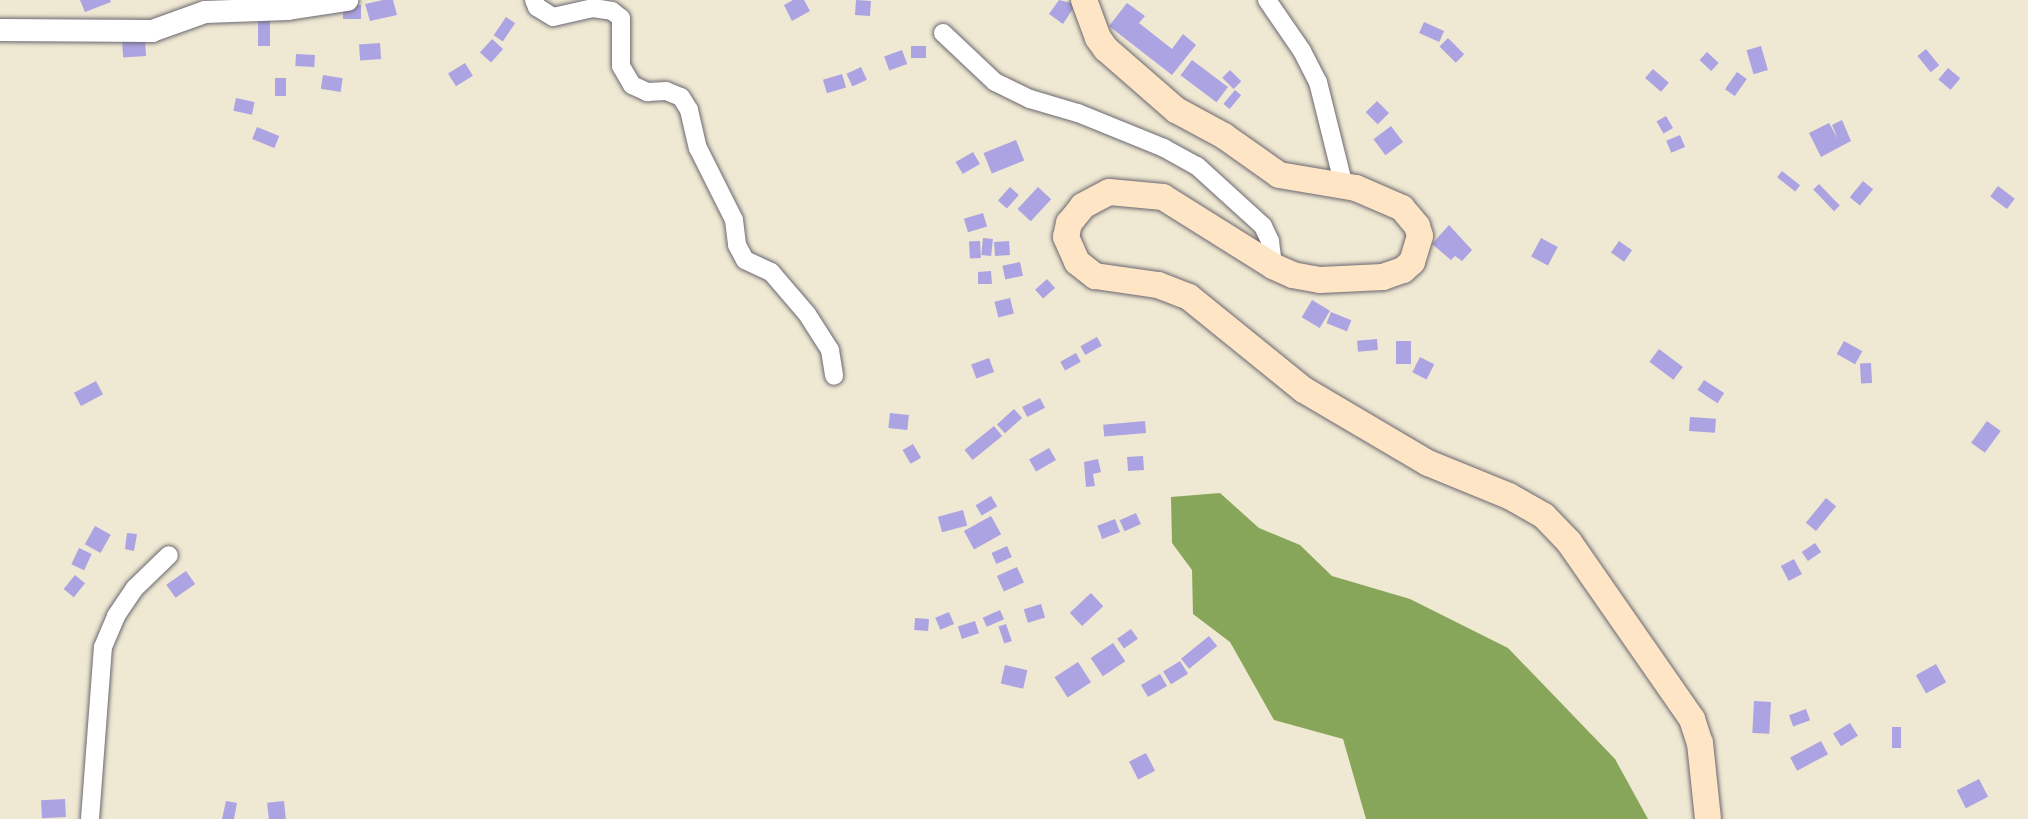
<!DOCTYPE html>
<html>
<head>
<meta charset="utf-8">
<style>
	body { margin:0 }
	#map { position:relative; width:2028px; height:819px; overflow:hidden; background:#efe8d2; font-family:"Comic Neue",sans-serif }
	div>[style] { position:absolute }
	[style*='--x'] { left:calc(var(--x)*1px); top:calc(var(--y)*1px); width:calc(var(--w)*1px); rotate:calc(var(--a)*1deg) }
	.forest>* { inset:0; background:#88a659 }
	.building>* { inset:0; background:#aca3e2; transform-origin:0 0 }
	.roads { filter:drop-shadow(0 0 2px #6a6770) drop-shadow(0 0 2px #6a6770) }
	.minor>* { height:18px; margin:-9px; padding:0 9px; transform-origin:9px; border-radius:9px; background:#fff }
	.tertiary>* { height:22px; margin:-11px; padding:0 11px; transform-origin:11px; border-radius:11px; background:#fff }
	.secondary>* { height:26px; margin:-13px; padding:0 13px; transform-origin:13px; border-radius:13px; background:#fee5c5 }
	span { translate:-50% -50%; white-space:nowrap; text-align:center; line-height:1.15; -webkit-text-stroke:8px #f6f6f2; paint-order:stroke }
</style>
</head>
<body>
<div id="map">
	<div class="forest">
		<div style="clip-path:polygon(1220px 493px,1259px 528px,1300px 545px,1332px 576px,1410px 599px,1508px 648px,1615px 759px,1648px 819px,1366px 819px,1343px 739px,1274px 720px,1230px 642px,1193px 614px,1192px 570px,1172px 543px,1171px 497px)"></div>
	</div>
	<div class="building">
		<div style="clip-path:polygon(80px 0,110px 0,111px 2px,85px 12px)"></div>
		<div style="clip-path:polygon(383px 0,393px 0,397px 15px,370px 21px,365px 4px)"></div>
		<div style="clip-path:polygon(793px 0,804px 0,810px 11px,792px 21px,784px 5px)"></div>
		<div style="left:856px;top:0;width:15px;height:15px;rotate:4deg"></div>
		<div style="clip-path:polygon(1059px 0,1076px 4px,1063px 24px,1049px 14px)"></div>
		<div style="clip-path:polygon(1127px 3px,1145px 16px,1139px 23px,1172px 49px,1183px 34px,1196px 45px,1172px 75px,1109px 26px)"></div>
		<div style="left:361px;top:5px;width:14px;height:18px;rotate:90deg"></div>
		<div style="left:506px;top:17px;width:11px;height:22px;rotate:34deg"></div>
		<div style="left:258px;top:19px;width:12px;height:27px"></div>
		<div style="left:1424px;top:22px;width:22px;height:12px;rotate:24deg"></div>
		<div style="left:1448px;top:38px;width:23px;height:12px;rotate:45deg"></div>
		<div style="left:492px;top:39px;width:15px;height:18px;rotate:42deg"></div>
		<div style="left:145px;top:40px;width:16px;height:23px;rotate:86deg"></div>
		<div style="left:380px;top:43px;width:16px;height:21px;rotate:86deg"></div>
		<div style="left:926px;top:46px;width:12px;height:15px;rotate:90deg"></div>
		<div style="left:1761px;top:46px;width:25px;height:15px;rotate:74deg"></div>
		<div style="left:1926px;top:49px;width:21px;height:11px;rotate:51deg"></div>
		<div style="left:902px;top:50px;width:15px;height:19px;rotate:70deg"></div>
		<div style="left:1707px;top:52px;width:16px;height:11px;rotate:43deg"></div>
		<div style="left:296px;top:54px;width:19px;height:12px;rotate:3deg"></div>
		<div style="left:1192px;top:60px;width:45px;height:19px;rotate:37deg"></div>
		<div style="left:465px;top:63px;width:15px;height:20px;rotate:58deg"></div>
		<div style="left:861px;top:67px;width:14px;height:16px;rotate:65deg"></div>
		<div style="left:1948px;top:68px;width:16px;height:15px;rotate:40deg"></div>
		<div style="left:1653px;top:69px;width:21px;height:12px;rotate:41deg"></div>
		<div style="left:1230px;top:70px;width:16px;height:11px;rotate:45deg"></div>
		<div style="left:1737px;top:72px;width:12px;height:21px;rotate:35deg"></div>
		<div style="left:842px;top:74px;width:14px;height:20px;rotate:73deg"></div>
		<div style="left:323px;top:75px;width:20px;height:14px;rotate:9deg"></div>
		<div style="left:275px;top:78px;width:11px;height:18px"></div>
		<div style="left:1235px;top:90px;width:8px;height:18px;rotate:40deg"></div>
		<div style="left:236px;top:98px;width:19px;height:13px;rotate:12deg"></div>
		<div style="left:1377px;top:101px;width:17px;height:16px;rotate:45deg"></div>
		<div style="left:1666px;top:116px;width:14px;height:11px;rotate:60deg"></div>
		<div style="clip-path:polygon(1842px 120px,1851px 141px,1821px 157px,1809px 133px,1829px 123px,1838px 139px,1832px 125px)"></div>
		<div style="left:1391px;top:126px;width:20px;height:22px;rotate:53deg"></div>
		<div style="left:257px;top:127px;width:24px;height:13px;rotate:22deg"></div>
		<div style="left:1680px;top:135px;width:13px;height:15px;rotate:67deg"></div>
		<div style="left:1016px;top:140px;width:22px;height:35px;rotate:68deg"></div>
		<div style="left:973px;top:152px;width:14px;height:20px;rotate:60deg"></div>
		<div style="left:1782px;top:171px;width:23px;height:8px;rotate:38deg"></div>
		<div style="left:1863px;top:181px;width:13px;height:21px;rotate:39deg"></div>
		<div style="left:1819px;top:184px;width:30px;height:8px;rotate:46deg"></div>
		<div style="left:1998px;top:186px;width:21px;height:13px;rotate:37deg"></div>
		<div style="left:1010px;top:187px;width:12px;height:18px;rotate:42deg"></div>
		<div style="left:1038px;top:187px;width:18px;height:30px;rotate:43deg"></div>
		<div style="left:983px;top:213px;width:14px;height:20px;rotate:73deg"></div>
		<div style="clip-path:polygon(1449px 225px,1472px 250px,1462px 261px,1455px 256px,1451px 260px,1432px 244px)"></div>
		<div style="left:983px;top:238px;width:10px;height:17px;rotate:6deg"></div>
		<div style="left:1541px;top:238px;width:19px;height:21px;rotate:28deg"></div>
		<div style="left:980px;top:241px;width:17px;height:11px;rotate:87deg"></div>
		<div style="left:1009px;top:241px;width:14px;height:15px;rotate:86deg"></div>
		<div style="left:1619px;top:241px;width:16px;height:14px;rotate:35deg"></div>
		<div style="left:1020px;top:262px;width:14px;height:18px;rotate:78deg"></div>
		<div style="clip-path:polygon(991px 271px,992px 284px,978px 284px,978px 272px)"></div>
		<div style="left:1047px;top:279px;width:12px;height:16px;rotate:48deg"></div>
		<div style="left:1010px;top:298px;width:16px;height:16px;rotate:76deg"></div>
		<div style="left:1312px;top:300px;width:21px;height:20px;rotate:31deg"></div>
		<div style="left:1331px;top:312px;width:22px;height:12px;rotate:22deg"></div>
		<div style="left:1097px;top:337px;width:10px;height:19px;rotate:61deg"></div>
		<div style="left:1377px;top:339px;width:11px;height:20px;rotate:85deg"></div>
		<div style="left:1396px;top:341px;width:15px;height:23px"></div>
		<div style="left:1844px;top:341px;width:21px;height:15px;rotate:29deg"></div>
		<div style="left:1659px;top:349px;width:30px;height:16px;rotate:37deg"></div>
		<div style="left:1076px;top:353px;width:10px;height:18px;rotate:61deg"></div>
		<div style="left:1420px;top:357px;width:16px;height:17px;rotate:27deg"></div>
		<div style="left:989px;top:358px;width:15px;height:19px;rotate:70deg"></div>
		<div style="left:1871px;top:363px;width:20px;height:11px;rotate:87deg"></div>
		<div style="left:1704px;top:380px;width:24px;height:12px;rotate:33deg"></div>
		<div style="left:96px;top:381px;width:15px;height:25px;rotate:62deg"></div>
		<div style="left:1040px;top:398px;width:11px;height:20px;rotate:63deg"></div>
		<div style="left:1014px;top:409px;width:12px;height:23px;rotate:48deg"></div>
		<div style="left:890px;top:413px;width:19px;height:15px;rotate:6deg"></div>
		<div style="left:1690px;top:417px;width:26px;height:14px;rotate:4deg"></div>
		<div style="left:1145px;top:421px;width:12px;height:42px;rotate:85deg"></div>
		<div style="left:1987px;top:421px;width:17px;height:27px;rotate:36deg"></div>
		<div style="left:994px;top:426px;width:13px;height:38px;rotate:51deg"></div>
		<div style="left:913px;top:444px;width:16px;height:12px;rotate:60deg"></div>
		<div style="left:1049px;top:448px;width:14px;height:23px;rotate:60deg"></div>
		<div style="left:1143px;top:456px;width:14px;height:16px;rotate:86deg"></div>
		<div style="clip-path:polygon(1098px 459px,1101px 472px,1093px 474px,1095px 486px,1086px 487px,1084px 462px)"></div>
		<div style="left:991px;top:496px;width:12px;height:18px;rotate:59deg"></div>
		<div style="left:1826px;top:498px;width:13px;height:32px;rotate:39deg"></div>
		<div style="left:963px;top:510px;width:16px;height:26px;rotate:75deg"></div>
		<div style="left:1136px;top:513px;width:12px;height:18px;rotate:66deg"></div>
		<div style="left:991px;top:516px;width:21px;height:31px;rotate:61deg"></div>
		<div style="left:1115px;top:519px;width:14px;height:19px;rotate:69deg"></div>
		<div style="left:95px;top:526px;width:18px;height:21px;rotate:29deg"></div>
		<div style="clip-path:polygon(127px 533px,137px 534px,134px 551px,125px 549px)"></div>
		<div style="left:1815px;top:543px;width:11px;height:16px;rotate:56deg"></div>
		<div style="left:1007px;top:546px;width:12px;height:17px;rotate:66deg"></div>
		<div style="left:79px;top:548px;width:14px;height:18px;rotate:25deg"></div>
		<div style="left:1794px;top:559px;width:17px;height:15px;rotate:62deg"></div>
		<div style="left:1017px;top:567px;width:17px;height:22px;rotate:66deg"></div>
		<div style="left:186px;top:571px;width:16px;height:24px;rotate:55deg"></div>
		<div style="left:75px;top:575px;width:13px;height:18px;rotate:39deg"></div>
		<div style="left:1091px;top:593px;width:18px;height:29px;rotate:47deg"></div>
		<div style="left:1041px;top:604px;width:14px;height:18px;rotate:73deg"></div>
		<div style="left:1000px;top:610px;width:10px;height:19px;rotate:66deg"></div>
		<div style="left:949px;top:612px;width:13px;height:15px;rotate:67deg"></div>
		<div style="left:915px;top:618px;width:14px;height:12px;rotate:4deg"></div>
		<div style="left:975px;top:621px;width:13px;height:18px;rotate:72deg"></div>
		<div style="left:1006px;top:624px;width:18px;height:8px;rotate:71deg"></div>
		<div style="left:1131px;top:629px;width:12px;height:17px;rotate:55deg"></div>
		<div style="left:1209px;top:636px;width:13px;height:36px;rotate:51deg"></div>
		<div style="left:1113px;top:643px;width:22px;height:27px;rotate:56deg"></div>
		<div style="left:1180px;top:661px;width:15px;height:20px;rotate:58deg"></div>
		<div style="left:1078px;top:662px;width:24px;height:28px;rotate:57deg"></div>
		<div style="left:1936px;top:664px;width:21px;height:23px;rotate:61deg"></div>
		<div style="left:1005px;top:665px;width:23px;height:19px;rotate:13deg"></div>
		<div style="left:1160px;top:674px;width:14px;height:22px;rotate:60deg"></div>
		<div style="left:1754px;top:701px;width:17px;height:32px;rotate:3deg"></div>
		<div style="left:1806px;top:709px;width:12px;height:18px;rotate:70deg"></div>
		<div style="left:1850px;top:723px;width:15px;height:20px;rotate:58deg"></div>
		<div style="left:1892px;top:727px;width:9px;height:21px"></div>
		<div style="left:1821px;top:741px;width:15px;height:35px;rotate:62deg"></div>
		<div style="left:1146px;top:753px;width:20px;height:19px;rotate:63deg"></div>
		<div style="left:1979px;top:779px;width:20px;height:25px;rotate:63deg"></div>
		<div style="left:65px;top:799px;width:18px;height:24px;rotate:87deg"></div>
		<div style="clip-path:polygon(226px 801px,237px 803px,234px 819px,222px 819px)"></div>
		<div style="left:284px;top:801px;width:18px;height:17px;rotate:84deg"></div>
	</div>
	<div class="roads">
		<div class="minor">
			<div style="--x:534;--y:0;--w:8;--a:67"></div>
			<div style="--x:537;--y:7;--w:19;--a:32"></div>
			<div style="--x:553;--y:17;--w:41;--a:-12.7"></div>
			<div style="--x:593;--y:8;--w:19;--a:9"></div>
			<div style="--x:612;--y:11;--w:11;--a:38"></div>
			<div style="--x:621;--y:18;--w:48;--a:90"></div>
			<div style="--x:621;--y:66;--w:22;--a:60"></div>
			<div style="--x:632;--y:85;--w:17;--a:25"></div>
			<div style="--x:647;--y:92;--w:19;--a:-3"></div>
			<div style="--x:666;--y:91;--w:16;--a:22"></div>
			<div style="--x:681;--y:97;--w:15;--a:58"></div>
			<div style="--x:689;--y:110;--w:39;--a:77"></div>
			<div style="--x:698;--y:148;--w:80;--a:63.4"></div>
			<div style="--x:734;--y:220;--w:25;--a:83"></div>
			<div style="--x:737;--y:245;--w:17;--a:62"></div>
			<div style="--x:745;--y:260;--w:29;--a:25"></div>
			<div style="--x:771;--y:272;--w:55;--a:49.4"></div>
			<div style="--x:807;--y:314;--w:43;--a:57.4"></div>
			<div style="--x:830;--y:350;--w:26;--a:81"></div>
			<div style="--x:1267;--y:0;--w:62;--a:55.5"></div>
			<div style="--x:1302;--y:51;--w:35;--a:63"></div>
			<div style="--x:1318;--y:82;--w:107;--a:76"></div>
			<div style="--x:943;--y:33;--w:71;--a:43.3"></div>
			<div style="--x:995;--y:82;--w:39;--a:26"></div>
			<div style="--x:1030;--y:99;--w:50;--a:16.3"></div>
			<div style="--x:1078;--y:113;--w:93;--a:22.1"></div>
			<div style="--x:1164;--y:148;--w:38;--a:29"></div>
			<div style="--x:1197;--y:166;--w:89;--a:42.3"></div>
			<div style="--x:1263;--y:226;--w:17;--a:65"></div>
			<div style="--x:1270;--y:241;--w:25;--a:83"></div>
			<div style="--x:90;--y:819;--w:172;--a:-85.7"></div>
			<div style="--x:103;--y:647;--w:34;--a:-67"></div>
			<div style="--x:116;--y:616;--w:34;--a:-56"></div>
			<div style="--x:135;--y:588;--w:47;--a:-44.1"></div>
		</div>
		<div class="tertiary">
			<div style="--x:0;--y:30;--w:152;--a:0.4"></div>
			<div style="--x:152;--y:31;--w:56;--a:-19.7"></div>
			<div style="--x:205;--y:12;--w:83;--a:-2.1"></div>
			<div style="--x:288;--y:9;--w:60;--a:-8.7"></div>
		</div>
		<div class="secondary">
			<div style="--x:1084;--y:0;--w:40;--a:69.8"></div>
			<div style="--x:1098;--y:38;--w:14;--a:54"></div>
			<div style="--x:1106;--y:49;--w:93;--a:41.1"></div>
			<div style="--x:1176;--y:110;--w:55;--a:28.4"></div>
			<div style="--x:1224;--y:136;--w:67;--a:35.3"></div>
			<div style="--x:1279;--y:175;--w:78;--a:9.6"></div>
			<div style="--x:1356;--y:188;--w:50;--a:23.5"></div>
			<div style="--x:1402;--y:208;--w:23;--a:50"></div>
			<div style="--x:1417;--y:226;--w:10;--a:73"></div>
			<div style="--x:1420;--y:236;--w:27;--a:107"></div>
			<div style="--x:1412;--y:262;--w:12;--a:138"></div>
			<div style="--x:1403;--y:270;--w:21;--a:161"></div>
			<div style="--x:1383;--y:277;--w:63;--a:177.3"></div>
			<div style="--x:1320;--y:280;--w:27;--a:-170"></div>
			<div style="--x:1293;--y:275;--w:22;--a:-156"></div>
			<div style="--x:1273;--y:266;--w:130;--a:-147.9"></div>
			<div style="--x:1163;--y:197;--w:54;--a:-174.7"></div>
			<div style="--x:1109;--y:192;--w:30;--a:152"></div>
			<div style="--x:1083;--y:206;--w:22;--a:129"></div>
			<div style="--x:1069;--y:223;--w:14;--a:102"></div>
			<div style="--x:1066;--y:237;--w:27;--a:66"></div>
			<div style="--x:1077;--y:262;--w:23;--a:38"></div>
			<div style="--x:1095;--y:276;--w:64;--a:8.1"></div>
			<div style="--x:1158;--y:285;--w:33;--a:21"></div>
			<div style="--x:1189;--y:297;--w:148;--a:39"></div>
			<div style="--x:1304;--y:390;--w:144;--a:30.5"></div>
			<div style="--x:1428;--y:463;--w:87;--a:22.2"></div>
			<div style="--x:1509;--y:496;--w:40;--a:29.7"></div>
			<div style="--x:1544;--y:516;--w:36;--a:46"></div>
			<div style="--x:1569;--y:542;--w:216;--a:55.2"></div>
			<div style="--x:1692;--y:719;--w:25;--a:72"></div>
			<div style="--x:1700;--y:743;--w:76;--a:84"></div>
		</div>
	</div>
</div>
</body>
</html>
